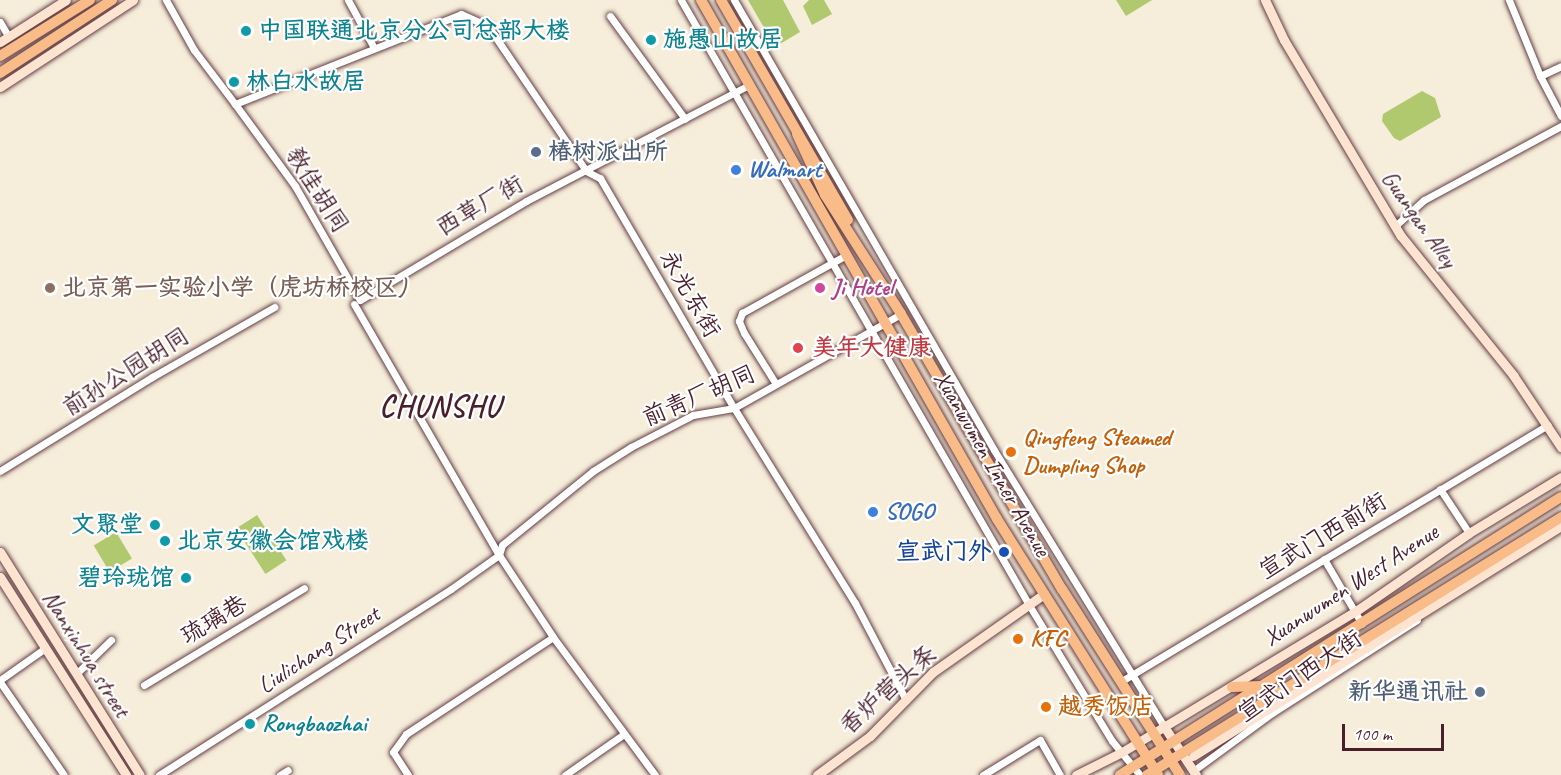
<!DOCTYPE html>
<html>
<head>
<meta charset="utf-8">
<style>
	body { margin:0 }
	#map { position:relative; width:1561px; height:775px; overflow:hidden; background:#f6edda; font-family:Caveat,"LXGW WenKai TC",sans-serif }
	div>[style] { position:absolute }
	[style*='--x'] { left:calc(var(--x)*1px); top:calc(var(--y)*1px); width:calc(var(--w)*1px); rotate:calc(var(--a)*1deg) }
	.green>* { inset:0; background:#b0c96f; transform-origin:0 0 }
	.roads { filter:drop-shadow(0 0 2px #643e45) drop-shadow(0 0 2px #643e45) }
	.street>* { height:7px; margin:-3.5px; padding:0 3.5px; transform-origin:3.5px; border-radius:3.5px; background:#fff }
	.secondary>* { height:9px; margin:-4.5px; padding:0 4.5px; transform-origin:4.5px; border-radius:4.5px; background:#fde4d0 }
	.primary>* { height:10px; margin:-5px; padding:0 5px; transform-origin:5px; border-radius:5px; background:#f9bc89 }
	.dots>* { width:16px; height:16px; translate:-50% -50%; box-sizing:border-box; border:3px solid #fff; border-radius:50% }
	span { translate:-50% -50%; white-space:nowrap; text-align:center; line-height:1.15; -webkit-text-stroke:4.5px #fff; paint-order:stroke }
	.culture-label { font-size:24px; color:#0d838f; font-weight:700 }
	.left { translate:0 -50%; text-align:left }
	.right { translate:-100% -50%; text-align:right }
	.service-label { font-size:24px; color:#4e5e75; font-weight:700 }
	.shop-label { font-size:24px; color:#366cbe; font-weight:700 }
	.street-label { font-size:24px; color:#4a1f2b }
	.education-label { font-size:24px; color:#785e54; font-weight:700 }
	.hotel-label { font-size:24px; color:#b23c85; font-weight:700 }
	.health-label { font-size:24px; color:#be3a42; font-weight:700 }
	.food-label { font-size:24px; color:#c56008; font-weight:700 }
	.transit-label { font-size:24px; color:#164399; font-weight:700 }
	.district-label { font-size:30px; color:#4a1f2b; font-weight:700; letter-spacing:1.5px }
	.scale { position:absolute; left:1342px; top:724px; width:102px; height:27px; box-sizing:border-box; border:3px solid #4a1f2b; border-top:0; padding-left:8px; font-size:18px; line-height:21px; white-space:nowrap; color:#4a1f2b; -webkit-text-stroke:4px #fff; paint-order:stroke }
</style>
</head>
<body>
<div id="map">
	<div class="green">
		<div style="clip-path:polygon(748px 0,783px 0,800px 32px,775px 47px)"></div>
		<div style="clip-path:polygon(809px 0,824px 0,832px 14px,812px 25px,803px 6px)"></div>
		<div style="clip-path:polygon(1116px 0,1152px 0,1126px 16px)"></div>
		<div style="clip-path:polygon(1422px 91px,1435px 98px,1441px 117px,1400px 141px,1394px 138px,1382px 121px,1383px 114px)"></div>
		<div style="left:257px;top:515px;width:54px;height:25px;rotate:57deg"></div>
		<div style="left:116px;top:532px;width:31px;height:26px;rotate:59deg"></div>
	</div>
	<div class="roads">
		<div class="street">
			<div style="--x:166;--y:0;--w:57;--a:60.8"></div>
			<div style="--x:194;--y:50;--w:68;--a:52.8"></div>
			<div style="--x:235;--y:104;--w:243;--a:-21.7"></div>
			<div style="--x:461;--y:14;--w:30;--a:24"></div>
			<div style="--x:488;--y:26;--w:175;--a:55.9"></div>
			<div style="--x:586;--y:171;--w:16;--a:27"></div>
			<div style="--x:600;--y:178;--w:266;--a:59.8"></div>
			<div style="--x:734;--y:408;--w:229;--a:58.2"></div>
			<div style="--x:855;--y:603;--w:110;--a:62.3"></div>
			<div style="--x:348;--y:0;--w:52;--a:61.5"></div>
			<div style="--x:681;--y:0;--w:698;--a:60.09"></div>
			<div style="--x:1029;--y:605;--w:159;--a:58.6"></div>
			<div style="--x:1112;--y:741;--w:44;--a:50.5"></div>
			<div style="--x:734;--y:0;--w:520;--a:59.98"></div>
			<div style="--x:994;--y:450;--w:323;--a:58.4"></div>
			<div style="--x:1509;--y:0;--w:82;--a:67.8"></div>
			<div style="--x:1540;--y:76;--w:45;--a:62.3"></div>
			<div style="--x:610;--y:16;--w:127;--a:53.9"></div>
			<div style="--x:0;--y:22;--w:16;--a:60"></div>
			<div style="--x:1540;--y:76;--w:23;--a:-25"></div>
			<div style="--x:235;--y:104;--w:102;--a:53.8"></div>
			<div style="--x:295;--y:186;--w:131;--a:60.3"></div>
			<div style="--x:360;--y:300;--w:193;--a:-30.8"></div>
			<div style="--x:526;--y:201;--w:251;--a:-27.5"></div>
			<div style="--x:1395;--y:226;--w:39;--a:-42"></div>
			<div style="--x:1424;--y:200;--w:156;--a:-28.4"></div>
			<div style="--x:354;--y:304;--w:290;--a:60"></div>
			<div style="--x:499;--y:555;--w:98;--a:56.6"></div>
			<div style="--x:776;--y:384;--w:60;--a:-122.1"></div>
			<div style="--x:744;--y:333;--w:13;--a:-113"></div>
			<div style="--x:739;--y:321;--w:9;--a:-69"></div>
			<div style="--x:742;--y:313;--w:119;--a:-29.1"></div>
			<div style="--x:0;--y:471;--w:179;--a:-31.7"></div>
			<div style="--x:152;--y:377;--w:141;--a:-29.8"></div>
			<div style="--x:1440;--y:489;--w:53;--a:56.6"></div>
			<div style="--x:1324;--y:559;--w:75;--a:59.7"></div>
			<div style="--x:76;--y:674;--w:49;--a:-44.2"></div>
			<div style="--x:0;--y:680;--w:54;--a:-35.2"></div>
			<div style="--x:0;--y:682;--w:113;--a:55.5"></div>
			<div style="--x:1120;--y:682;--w:499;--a:-31"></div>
			<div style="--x:144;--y:685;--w:187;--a:-31.2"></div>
			<div style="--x:1193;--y:771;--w:98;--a:-36.3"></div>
			<div style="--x:1272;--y:713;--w:172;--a:-32.7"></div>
			<div style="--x:159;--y:775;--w:346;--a:-32.5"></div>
			<div style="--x:451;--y:589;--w:59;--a:-35.3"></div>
			<div style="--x:499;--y:555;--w:10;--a:-73"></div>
			<div style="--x:502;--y:545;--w:117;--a:-39.1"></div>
			<div style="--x:593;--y:471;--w:45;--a:-32.3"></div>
			<div style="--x:631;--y:447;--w:70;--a:-27.3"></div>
			<div style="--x:693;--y:415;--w:42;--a:-9.7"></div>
			<div style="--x:734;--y:408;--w:192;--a:-29.4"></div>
			<div style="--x:280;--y:775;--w:9;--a:-32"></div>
			<div style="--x:408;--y:775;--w:27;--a:-123"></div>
			<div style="--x:393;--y:752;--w:22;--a:-54"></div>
			<div style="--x:406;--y:734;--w:176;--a:-33.4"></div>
			<div style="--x:553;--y:637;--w:172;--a:53.5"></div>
			<div style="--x:565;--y:775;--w:72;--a:-34.8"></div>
			<div style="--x:983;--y:775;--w:67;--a:-31.6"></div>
			<div style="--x:1040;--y:740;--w:40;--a:60.3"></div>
		</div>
		<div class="secondary">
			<div style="--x:1265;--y:0;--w:44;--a:64.6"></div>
			<div style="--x:1284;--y:40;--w:228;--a:59.2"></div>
			<div style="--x:1401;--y:236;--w:179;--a:51.1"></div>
			<div style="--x:1513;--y:375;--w:87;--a:56.3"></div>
			<div style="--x:0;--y:42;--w:78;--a:-32.5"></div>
			<div style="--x:0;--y:87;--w:159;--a:-33.2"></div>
			<div style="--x:0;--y:552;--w:263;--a:57.9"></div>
			<div style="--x:0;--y:577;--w:235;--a:57.5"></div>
			<div style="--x:1163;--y:725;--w:60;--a:56.6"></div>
			<div style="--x:1193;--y:756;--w:434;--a:-32"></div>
			<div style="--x:817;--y:775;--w:66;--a:-36.3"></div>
			<div style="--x:870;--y:736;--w:90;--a:-45.5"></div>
			<div style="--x:933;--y:672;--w:136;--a:-35.1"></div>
			<div style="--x:1076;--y:775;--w:51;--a:-26.6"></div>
			<div style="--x:1122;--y:752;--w:273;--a:-31.1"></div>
			<div style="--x:1356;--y:611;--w:137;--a:-34.6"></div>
			<div style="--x:1469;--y:533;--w:108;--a:-31.3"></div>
		</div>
		<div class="primary">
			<div style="--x:701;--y:0;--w:597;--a:60.3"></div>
			<div style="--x:997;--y:519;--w:302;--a:57.8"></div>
			<div style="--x:721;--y:0;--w:254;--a:60"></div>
			<div style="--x:0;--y:56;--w:106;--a:-31.9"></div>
			<div style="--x:0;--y:73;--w:134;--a:-33.1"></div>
			<div style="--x:797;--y:134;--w:67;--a:65.3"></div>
			<div style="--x:825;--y:195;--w:141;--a:57.4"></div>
			<div style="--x:901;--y:314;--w:319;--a:59.7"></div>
			<div style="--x:1062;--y:589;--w:220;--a:57.6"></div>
			<div style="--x:1232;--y:687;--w:29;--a:-2"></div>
			<div style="--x:1120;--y:775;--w:521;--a:-32.23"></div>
			<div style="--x:1147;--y:775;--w:488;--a:-31.9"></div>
		</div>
	</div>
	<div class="dots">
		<div style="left:246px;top:31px;background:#0f9aa8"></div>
		<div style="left:651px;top:40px;background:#0f9aa8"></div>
		<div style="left:234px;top:82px;background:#0f9aa8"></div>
		<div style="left:536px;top:152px;background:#5c6f8a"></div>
		<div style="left:736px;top:170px;background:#3f7fe0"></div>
		<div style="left:50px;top:288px;background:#8d6e63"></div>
		<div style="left:820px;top:288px;background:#d1479c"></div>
		<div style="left:798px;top:348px;background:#e0444e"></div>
		<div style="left:1011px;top:452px;background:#e8710a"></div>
		<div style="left:873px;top:512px;background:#3f7fe0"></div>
		<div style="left:155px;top:525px;background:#0f9aa8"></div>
		<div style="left:165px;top:541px;background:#0f9aa8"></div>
		<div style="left:1004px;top:552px;background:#1a4fb4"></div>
		<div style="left:186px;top:578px;background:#0f9aa8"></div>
		<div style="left:1018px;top:639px;background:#e8710a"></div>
		<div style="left:1480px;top:692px;background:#5c6f8a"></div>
		<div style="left:1046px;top:707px;background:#e8710a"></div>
		<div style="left:250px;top:724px;background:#0f9aa8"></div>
	</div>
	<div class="culture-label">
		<span class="left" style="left:258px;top:31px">中国联通北京分公司总部大楼</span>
		<span class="left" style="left:663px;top:40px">施愚山故居</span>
		<span class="left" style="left:246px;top:82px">林白水故居</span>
		<span class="right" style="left:143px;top:525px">文聚堂</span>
		<span class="left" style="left:177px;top:541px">北京安徽会馆戏楼</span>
		<span class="right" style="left:174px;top:578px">碧玲珑馆</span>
		<span class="left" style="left:262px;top:724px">Rongbaozhai</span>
	</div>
	<div class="service-label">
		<span class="left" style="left:548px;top:152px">椿树派出所</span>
		<span class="right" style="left:1468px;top:692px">新华通讯社</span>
	</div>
	<div class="shop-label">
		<span class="left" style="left:748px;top:170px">Walmart</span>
		<span class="left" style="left:885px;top:512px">SOGO</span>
	</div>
	<div class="street-label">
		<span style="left:317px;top:190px;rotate:58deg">教佳胡同</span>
		<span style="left:480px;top:206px;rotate:-30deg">西草厂街</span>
		<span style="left:1419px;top:219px;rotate:55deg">Guangan Alley</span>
		<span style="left:690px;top:294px;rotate:60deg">永光东街</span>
		<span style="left:126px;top:372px;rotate:-32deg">前孙公园胡同</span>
		<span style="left:699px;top:396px;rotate:-23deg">前青厂胡同</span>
		<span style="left:992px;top:464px;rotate:60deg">Xuanwumen Inner Avenue</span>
		<span style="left:1323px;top:536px;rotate:-31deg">宣武门西前街</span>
		<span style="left:1351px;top:585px;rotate:-33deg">Xuanwumen West Avenue</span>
		<span style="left:214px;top:620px;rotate:-31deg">琉璃巷</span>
		<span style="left:319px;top:650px;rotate:-33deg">Liulichang Street</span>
		<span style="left:86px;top:654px;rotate:58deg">Nanxinhua street</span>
		<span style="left:1300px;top:676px;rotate:-34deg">宣武门西大街</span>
		<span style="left:888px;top:690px;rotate:-42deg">香炉营头条</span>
	</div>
	<div class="education-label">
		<span class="left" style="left:62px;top:288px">北京第一实验小学（虎坊桥校区)</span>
	</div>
	<div class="hotel-label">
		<span class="left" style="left:832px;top:288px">Ji Hotel</span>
	</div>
	<div class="health-label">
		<span class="left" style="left:812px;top:348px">美年大健康</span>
	</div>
	<div class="food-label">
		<span class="left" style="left:1023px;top:452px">Qingfeng Steamed<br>Dumpling Shop</span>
		<span class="left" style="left:1030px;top:639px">KFC</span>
		<span class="left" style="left:1058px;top:707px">越秀饭店</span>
	</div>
	<div class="transit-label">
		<span class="right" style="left:992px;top:552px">宣武门外</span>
	</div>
	<div class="district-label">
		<span style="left:440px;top:406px">CHUNSHU</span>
	</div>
	<div class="scale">100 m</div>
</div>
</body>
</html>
